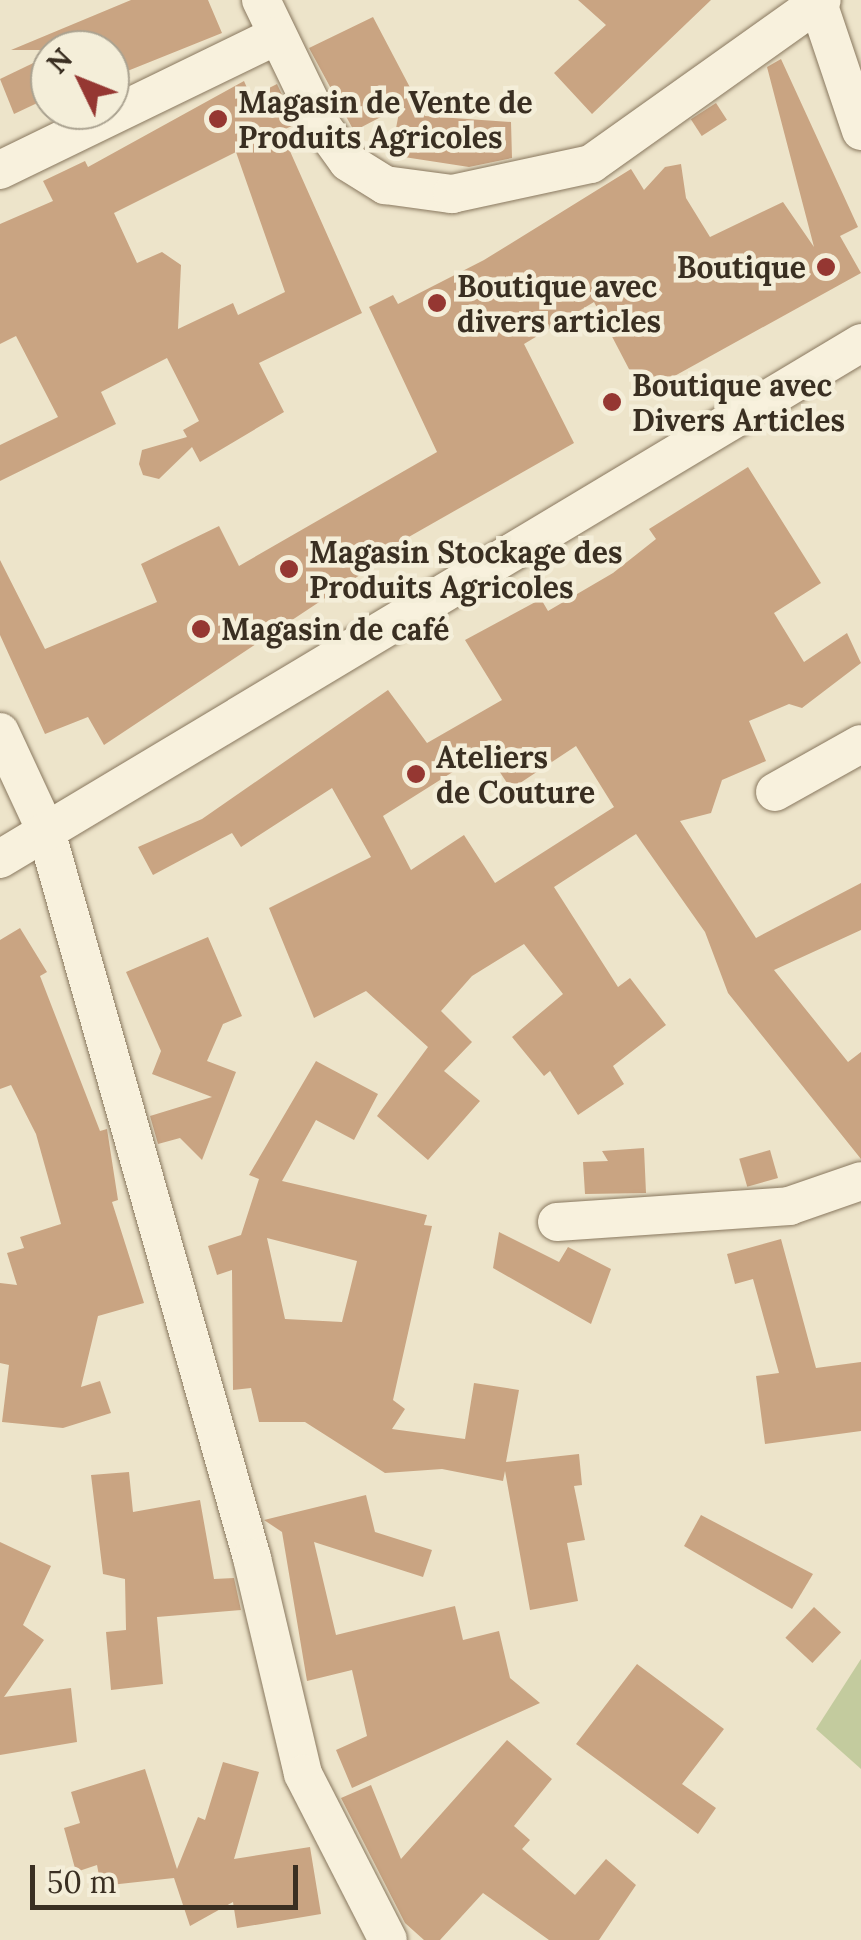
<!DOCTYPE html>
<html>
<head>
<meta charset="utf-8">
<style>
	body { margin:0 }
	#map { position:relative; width:861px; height:1940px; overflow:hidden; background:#ede4ca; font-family:Lora,serif }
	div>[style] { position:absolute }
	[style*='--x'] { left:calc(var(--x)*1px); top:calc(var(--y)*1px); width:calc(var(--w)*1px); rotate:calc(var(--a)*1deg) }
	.green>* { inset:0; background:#c3cb9e }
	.building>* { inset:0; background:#c9a482; transform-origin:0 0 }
	.roads { filter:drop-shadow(0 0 2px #89785f) drop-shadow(0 0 2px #89785f) }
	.minor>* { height:38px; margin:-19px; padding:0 19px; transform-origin:19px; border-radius:19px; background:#f8f1dd }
	.dots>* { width:28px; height:28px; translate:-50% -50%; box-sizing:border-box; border:5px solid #f4eed9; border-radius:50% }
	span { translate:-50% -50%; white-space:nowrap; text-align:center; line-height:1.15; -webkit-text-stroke:9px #f4eed9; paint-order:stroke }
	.poi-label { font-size:30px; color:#3a2f22; font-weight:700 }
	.left { translate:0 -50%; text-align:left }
	.right { translate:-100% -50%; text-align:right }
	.north { position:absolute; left:30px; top:30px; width:100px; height:100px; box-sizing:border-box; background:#f4eed9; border:2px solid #aaa290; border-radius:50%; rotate:313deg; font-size:28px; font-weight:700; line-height:40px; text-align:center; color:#3a2f22 }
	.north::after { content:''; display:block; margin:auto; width:35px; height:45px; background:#953732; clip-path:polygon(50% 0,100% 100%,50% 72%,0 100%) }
	.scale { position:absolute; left:30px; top:1865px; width:268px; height:45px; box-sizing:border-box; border:5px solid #3a2f22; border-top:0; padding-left:12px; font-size:30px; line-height:35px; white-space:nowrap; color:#3a2f22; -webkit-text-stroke:8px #f4eed9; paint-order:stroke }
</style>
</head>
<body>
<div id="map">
	<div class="green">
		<div style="clip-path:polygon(861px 1659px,861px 1769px,816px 1729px)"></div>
	</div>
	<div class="building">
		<div style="clip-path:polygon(131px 0,208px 0,222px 33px,110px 78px,110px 50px,11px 50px)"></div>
		<div style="clip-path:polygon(578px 0,711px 0,592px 114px,554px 73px,606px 25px)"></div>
		<div style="clip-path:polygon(373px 17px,425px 116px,511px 122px,512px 158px,469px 167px,391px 155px,400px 107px,354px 131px,309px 48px)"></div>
		<div style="clip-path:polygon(50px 55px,50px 97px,14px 114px,0 79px)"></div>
		<div style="clip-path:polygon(781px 59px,858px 227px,840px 236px,861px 273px,642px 394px,594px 302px,524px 344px,574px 443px,377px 555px,381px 561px,104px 745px,88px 717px,45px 734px,0 635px,0 560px,45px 649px,157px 602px,141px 564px,219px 526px,239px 566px,437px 452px,369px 307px,393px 295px,398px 304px,484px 260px,631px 169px,644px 190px,665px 167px,681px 164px,686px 198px,710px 237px,783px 202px,814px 247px,767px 67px)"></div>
		<div style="clip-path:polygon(evenodd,244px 81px,251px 97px,277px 84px,296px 124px,281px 131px,362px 313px,259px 363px,284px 412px,200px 462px,192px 447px,159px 479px,143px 475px,139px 464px,142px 450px,187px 437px,183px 430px,199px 421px,167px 358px,101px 392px,116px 424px,0 481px,0 445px,58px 417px,16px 336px,0 344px,0 224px,53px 201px,43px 181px,85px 161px,88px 167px,244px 81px,236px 152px,285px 292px,238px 315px,233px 303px,178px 329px,181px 265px,162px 252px,137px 263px,114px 213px,236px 152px)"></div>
		<div style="left:716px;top:103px;width:20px;height:30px;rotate:57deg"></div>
		<div style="clip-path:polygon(evenodd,748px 467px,821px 583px,774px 613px,804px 662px,847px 633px,861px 663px,802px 708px,789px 704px,749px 721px,766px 761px,722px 780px,711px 813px,680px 821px,756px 938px,861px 883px,861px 930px,774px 970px,848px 1062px,861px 1052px,861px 1159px,728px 993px,705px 932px,636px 834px,554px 887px,618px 987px,630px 978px,666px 1025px,613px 1066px,624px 1084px,578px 1115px,550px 1071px,544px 1076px,512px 1037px,563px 994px,524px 944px,472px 976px,441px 1011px,472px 1042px,444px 1071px,480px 1101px,428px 1160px,377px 1116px,428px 1047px,366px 991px,314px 1018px,269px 908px,371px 857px,332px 788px,241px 847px,232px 833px,153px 875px,138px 847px,202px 819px,388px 690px,427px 743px,502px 700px,465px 640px,541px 599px,548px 611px,613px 573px,656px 539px,649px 529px,748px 467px,576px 746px,614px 807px,495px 883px,464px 835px,411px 870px,383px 816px,486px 751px,511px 789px,576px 746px)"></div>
		<div style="clip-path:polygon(20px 928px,47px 972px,40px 976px,100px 1131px,107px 1129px,118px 1200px,112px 1202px,144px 1303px,98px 1316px,81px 1387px,100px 1381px,111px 1413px,63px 1428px,2px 1422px,9px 1365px,0 1363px,0 1283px,17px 1285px,7px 1253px,24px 1248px,20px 1237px,61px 1224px,36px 1134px,11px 1085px,0 1089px,0 940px)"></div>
		<div style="clip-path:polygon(208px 937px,242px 1016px,223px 1024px,207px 1061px,236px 1072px,202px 1160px,180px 1138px,158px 1144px,150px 1116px,212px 1097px,152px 1074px,161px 1051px,126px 972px)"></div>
		<div style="clip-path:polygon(evenodd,316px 1061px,378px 1094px,354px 1140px,316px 1120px,282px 1181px,427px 1215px,424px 1225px,432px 1226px,393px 1400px,405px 1409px,392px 1429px,465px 1439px,474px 1383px,519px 1390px,506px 1462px,579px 1454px,582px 1485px,574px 1486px,585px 1540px,567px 1543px,578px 1601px,530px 1610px,505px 1471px,503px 1481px,442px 1469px,385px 1473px,305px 1422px,259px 1422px,251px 1388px,233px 1390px,232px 1270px,217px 1275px,208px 1246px,241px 1235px,259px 1179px,249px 1175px,316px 1061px,267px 1238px,357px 1261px,342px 1322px,285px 1319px,267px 1238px)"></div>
		<div style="clip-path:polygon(644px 1148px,646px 1193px,585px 1194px,583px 1162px,608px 1161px,602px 1151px)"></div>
		<div style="left:770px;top:1150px;width:29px;height:32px;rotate:74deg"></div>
		<div style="clip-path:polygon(499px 1232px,559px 1262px,568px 1247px,611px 1269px,591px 1324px,493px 1268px)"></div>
		<div style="clip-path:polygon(781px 1239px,816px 1368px,861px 1362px,861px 1431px,765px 1444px,756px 1376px,779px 1373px,753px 1279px,735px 1284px,727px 1254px)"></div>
		<div style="clip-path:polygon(129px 1472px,133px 1512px,200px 1500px,214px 1579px,234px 1578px,241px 1610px,157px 1617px,163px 1684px,111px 1690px,106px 1632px,126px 1630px,125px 1579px,103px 1574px,91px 1475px)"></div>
		<div style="clip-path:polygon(366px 1495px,375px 1532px,432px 1550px,423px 1577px,314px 1542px,336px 1635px,455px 1606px,463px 1640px,499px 1631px,510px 1678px,540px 1703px,352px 1788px,336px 1750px,367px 1736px,352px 1670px,307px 1681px,282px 1532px,264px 1520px)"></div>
		<div style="clip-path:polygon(701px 1515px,813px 1574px,792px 1609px,684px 1546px)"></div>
		<div style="clip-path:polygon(0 1542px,51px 1566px,23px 1625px,44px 1640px,4px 1697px,71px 1688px,77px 1742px,0 1755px)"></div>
		<div style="left:814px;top:1607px;width:37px;height:42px;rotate:43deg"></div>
		<div style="clip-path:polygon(637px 1664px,724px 1729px,682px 1784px,716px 1808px,698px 1834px,576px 1744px)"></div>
		<div style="clip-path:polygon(507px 1740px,552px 1779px,514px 1826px,530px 1840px,522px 1849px,575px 1895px,606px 1859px,636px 1885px,599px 1940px,549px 1940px,483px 1893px,440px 1940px,424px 1940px,405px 1923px,341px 1798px,371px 1785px,401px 1859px)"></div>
		<div style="clip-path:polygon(223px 1762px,259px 1772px,234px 1859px,310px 1847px,321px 1914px,237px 1928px,233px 1902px,190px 1926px,174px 1878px,101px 1886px,97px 1865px,76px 1872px,64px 1828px,80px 1823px,71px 1792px,145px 1769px,177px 1869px,198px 1817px,205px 1820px)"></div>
	</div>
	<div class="roads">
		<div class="minor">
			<div style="--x:261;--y:0;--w:140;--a:64.2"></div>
			<div style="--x:322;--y:126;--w:44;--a:54.2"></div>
			<div style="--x:348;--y:162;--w:44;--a:31.9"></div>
			<div style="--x:385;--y:185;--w:68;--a:7.7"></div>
			<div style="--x:452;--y:194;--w:142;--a:-12.2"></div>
			<div style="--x:591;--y:164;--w:283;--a:-35.4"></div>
			<div style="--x:818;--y:3;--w:135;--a:71.4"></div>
			<div style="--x:0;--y:170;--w:307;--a:-25.9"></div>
			<div style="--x:0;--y:732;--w:109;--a:65.1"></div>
			<div style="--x:46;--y:831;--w:756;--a:74.18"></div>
			<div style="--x:252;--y:1558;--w:222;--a:76.7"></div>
			<div style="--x:303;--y:1774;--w:186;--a:62.9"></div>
			<div style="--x:775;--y:792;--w:98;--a:-29.2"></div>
			<div style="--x:0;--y:859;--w:1004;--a:-30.93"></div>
			<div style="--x:557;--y:1222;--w:233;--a:-3.9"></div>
			<div style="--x:789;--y:1206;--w:76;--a:-19.1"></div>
		</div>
	</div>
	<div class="dots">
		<div style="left:218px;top:119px;background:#953732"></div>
		<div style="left:826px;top:267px;background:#953732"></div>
		<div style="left:437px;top:303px;background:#953732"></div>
		<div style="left:612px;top:402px;background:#953732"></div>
		<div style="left:289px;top:569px;background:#953732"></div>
		<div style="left:201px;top:629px;background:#953732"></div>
		<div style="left:416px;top:774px;background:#953732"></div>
	</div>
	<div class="poi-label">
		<span class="left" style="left:238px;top:119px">Magasin de Vente de<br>Produits Agricoles</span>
		<span class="right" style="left:806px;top:267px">Boutique</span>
		<span class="left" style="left:457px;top:303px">Boutique avec<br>divers articles</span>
		<span class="left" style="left:632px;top:402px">Boutique avec<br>Divers Articles</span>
		<span class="left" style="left:309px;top:569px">Magasin Stockage des<br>Produits Agricoles</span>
		<span class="left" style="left:221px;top:629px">Magasin de café</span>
		<span class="left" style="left:436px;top:774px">Ateliers<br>de Couture</span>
	</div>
	<div class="north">N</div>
	<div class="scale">50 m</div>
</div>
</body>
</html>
